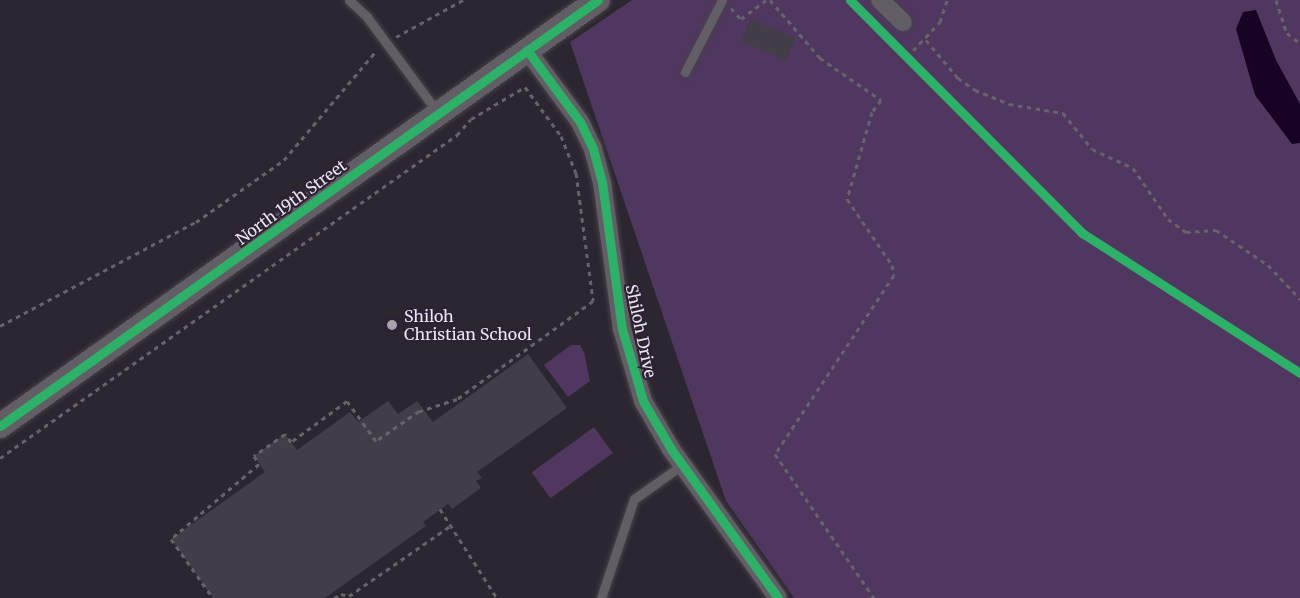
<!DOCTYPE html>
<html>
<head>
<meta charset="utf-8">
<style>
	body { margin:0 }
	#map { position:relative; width:1300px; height:598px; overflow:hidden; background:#2c2630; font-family:Merriweather,serif }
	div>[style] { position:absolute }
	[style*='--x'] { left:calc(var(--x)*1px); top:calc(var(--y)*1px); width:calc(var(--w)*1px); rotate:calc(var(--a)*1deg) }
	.green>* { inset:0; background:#4f3760; transform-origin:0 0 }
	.water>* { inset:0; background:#190325 }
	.building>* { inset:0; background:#423d46; transform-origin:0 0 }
	.path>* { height:3px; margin-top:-1.5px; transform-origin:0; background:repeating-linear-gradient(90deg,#68636a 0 4.5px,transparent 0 9px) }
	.roads { filter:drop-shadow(0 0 2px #48424b) drop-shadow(0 0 2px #48424b) }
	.service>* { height:9px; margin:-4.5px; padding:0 4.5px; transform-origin:4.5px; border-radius:4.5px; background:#625e65 }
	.minor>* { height:18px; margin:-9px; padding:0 9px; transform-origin:9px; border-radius:9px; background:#625e65 }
	.tertiary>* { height:24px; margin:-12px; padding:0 12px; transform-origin:12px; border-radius:12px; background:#625e65 }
	.cycleway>* { height:9px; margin:-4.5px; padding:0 4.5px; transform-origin:4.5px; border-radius:4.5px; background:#2db169 }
	.dots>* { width:16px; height:16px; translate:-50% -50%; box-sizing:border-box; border:3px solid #2d2234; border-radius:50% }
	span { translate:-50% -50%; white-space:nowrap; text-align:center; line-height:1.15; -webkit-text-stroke:4.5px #2d2234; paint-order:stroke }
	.street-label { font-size:16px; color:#ebe4f0 }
	.poi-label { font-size:16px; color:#ebe4f0 }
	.left { translate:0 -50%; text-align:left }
</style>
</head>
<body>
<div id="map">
	<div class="green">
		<div style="clip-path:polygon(632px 0,1300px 0,1300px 598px,794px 598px,726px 501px,570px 42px)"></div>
		<div style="clip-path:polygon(571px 345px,580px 345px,584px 352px,590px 381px,568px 397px,544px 365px)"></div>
		<div style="left:594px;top:427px;width:32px;height:77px;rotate:54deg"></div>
	</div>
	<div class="water">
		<div style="clip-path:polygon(1256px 10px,1276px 60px,1300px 104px,1300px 143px,1292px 144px,1255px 95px,1236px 29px,1243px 12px)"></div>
	</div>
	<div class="building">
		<div style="left:751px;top:18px;width:49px;height:25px;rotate:24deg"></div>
		<div style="clip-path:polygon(528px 354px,567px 408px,477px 472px,482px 478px,476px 481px,481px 488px,452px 509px,448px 504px,423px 522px,426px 526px,325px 598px,213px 598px,171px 539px,265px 472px,254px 456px,285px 434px,297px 450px,350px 412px,358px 422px,388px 401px,398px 414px,417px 401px,433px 422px)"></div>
	</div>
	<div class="path">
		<div style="--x:770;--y:0;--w:77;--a:49.2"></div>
		<div style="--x:820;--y:58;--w:74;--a:34.5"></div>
		<div style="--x:881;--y:100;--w:15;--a:127"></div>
		<div style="--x:872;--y:112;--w:91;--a:106"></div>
		<div style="--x:847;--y:199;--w:80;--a:55.7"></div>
		<div style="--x:892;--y:265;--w:10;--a:79"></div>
		<div style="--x:894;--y:275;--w:215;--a:123.6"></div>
		<div style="--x:775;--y:454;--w:175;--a:55.5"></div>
		<div style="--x:1276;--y:0;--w:35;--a:72"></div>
		<div style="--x:1287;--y:33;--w:16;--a:38"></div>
		<div style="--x:731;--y:8;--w:15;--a:48"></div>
		<div style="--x:741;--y:19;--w:31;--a:-37"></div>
		<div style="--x:396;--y:37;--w:77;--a:-28.9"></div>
		<div style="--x:926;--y:40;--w:50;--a:49.9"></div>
		<div style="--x:958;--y:78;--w:21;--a:35"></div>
		<div style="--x:975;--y:90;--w:37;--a:22"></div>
		<div style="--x:1009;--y:104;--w:55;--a:9.5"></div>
		<div style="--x:1063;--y:113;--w:46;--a:51.1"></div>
		<div style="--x:1092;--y:149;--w:45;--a:24.9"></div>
		<div style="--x:1133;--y:168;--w:62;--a:55.5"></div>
		<div style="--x:1168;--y:219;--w:22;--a:36"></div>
		<div style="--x:1186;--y:232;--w:30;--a:-4"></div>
		<div style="--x:1216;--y:230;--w:63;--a:33.9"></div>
		<div style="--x:1268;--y:265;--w:47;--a:46.7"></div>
		<div style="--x:907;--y:57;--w:48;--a:-46.7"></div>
		<div style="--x:940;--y:22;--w:23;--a:-72"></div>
		<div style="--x:0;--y:326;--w:222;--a:-28"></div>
		<div style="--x:196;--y:222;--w:108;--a:-35.2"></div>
		<div style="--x:284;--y:160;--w:143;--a:-49.8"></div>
		<div style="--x:0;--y:458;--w:560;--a:-35.25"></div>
		<div style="--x:457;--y:135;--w:21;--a:-49"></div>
		<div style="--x:471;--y:119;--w:63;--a:-30.7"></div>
		<div style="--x:525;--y:87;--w:61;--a:53.7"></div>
		<div style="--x:561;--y:136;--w:40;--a:68"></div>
		<div style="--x:576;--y:173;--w:129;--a:82.4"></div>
		<div style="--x:593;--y:301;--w:168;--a:144.2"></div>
		<div style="--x:457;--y:399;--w:40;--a:162"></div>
		<div style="--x:419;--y:411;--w:52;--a:145.1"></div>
		<div style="--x:376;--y:441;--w:49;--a:-125.9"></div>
		<div style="--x:347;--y:401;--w:69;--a:143.8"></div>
		<div style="--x:291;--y:442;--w:10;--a:-127"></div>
		<div style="--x:285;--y:434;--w:38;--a:145"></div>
		<div style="--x:254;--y:456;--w:9;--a:58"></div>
		<div style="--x:259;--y:464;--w:116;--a:139.6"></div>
		<div style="--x:171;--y:539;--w:72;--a:54.6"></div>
		<div style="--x:440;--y:509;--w:106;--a:57.4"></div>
		<div style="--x:334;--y:598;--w:8;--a:-30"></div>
		<div style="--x:341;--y:594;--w:8;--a:14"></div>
		<div style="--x:349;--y:596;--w:123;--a:-34.7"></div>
	</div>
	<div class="roads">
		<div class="service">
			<div style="--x:349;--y:0;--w:25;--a:43"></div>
			<div style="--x:367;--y:17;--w:119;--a:53.5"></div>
			<div style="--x:685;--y:72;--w:81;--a:-62.8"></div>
			<div style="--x:601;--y:598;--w:104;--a:-71.6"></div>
			<div style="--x:634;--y:499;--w:59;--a:-35.3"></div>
		</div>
		<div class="minor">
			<div style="--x:880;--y:0;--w:32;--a:44"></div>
			<div style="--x:527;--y:50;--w:89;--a:53.6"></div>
			<div style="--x:580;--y:122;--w:30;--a:64"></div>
			<div style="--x:593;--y:149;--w:34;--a:75"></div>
			<div style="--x:602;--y:182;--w:148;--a:82.3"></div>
			<div style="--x:622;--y:329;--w:75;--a:73.7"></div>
			<div style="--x:643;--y:401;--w:56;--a:59.7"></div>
			<div style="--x:671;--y:449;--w:183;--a:54.3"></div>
		</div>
		<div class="tertiary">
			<div style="--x:0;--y:426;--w:734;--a:-35.47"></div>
		</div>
	</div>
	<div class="cycleway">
		<div style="--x:850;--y:0;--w:329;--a:45.1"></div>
		<div style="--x:1082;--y:233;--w:259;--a:32.7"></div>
		<div style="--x:527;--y:50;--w:89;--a:53.6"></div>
		<div style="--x:580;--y:122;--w:30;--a:64"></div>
		<div style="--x:593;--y:149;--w:34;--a:75"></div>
		<div style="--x:602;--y:182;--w:148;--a:82.3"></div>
		<div style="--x:622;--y:329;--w:75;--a:73.7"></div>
		<div style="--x:643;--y:401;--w:56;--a:59.7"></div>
		<div style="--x:671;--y:449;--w:183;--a:54.3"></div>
		<div style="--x:0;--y:426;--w:734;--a:-35.47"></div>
	</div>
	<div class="dots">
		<div style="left:392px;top:325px;background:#a8a2ad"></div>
	</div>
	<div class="street-label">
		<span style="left:291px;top:202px;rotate:-36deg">North 19th Street</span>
		<span style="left:641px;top:331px;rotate:78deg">Shiloh Drive</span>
	</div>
	<div class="poi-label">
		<span class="left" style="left:404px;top:325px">Shiloh<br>Christian School</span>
	</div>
</div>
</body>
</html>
